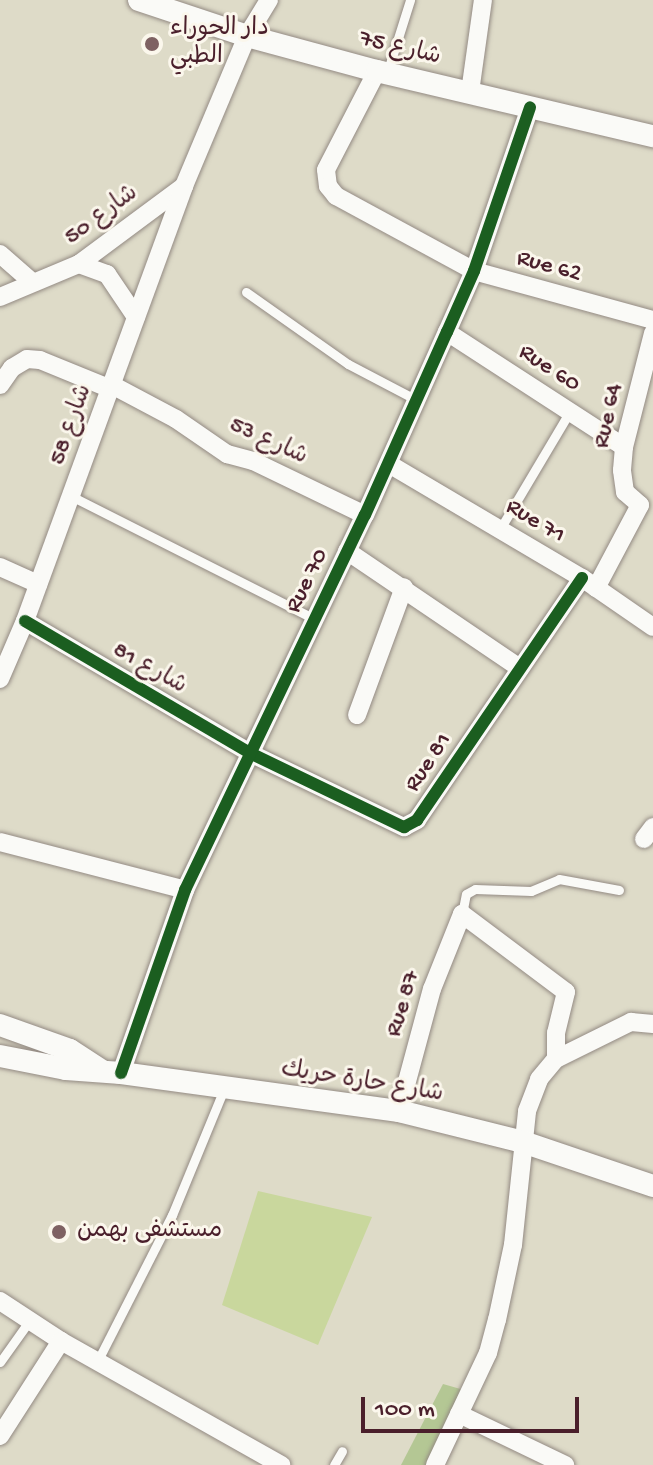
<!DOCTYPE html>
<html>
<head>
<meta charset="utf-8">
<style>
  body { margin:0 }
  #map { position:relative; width:653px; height:1465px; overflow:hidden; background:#dedbc8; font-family:"Gochi Hand","Playpen Sans Arabic",sans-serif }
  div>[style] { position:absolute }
  .green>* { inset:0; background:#c9d79d }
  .forest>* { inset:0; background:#b4c794 }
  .roads { filter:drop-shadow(0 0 2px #938a83) drop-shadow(0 0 2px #938a83) }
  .service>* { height:9px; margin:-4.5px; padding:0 4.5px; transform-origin:4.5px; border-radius:4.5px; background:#fafaf7 }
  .minor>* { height:18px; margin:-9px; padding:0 9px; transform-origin:9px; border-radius:9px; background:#fafaf7 }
  .tertiary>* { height:22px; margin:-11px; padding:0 11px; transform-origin:11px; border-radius:11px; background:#fafaf7 }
  .cycleway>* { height:12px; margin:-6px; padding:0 6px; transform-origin:6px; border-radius:6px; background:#1b5e20 }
  .dots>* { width:22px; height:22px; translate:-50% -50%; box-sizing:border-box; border:4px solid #fbf7ec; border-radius:50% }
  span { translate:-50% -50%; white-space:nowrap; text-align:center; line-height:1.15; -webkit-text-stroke:6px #fbf7ec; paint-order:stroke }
  .poi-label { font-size:24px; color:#4a1f2b }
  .left { translate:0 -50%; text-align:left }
  .street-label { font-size:24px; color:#4a1f2b }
  .scale { position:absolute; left:361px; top:1397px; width:218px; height:36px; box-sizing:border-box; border:4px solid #4a1f2b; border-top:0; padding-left:10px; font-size:24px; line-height:28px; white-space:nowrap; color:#4a1f2b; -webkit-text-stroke:6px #fbf7ec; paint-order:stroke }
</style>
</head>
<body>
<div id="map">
  <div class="green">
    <i style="clip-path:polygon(258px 1191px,372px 1217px,318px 1345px,222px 1305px)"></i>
  </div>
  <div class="forest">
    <i style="clip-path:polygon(443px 1384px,464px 1390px,428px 1465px,401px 1465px)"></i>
  </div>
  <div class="roads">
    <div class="service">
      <i style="left:387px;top:73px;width:77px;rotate:-72.5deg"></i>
      <i style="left:246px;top:292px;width:125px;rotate:35.2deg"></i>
      <i style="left:348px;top:364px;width:78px;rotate:27.6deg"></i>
      <i style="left:71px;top:496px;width:272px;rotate:26.8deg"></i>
      <i style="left:500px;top:529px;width:137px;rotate:-59.3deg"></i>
      <i style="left:462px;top:914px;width:20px;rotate:-79deg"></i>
      <i style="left:466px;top:894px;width:10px;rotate:-29deg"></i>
      <i style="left:475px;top:889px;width:56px;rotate:2deg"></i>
      <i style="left:531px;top:891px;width:30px;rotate:-23deg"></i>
      <i style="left:559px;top:879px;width:61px;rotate:10.4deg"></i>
      <i style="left:0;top:1362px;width:52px;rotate:-54.5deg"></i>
      <i style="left:97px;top:1362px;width:165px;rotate:-63deg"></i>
      <i style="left:172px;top:1215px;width:136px;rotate:-67.6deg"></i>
      <i style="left:334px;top:1465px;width:16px;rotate:-60deg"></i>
    </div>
    <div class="minor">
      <i style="left:377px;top:71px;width:111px;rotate:117.3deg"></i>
      <i style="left:326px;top:170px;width:16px;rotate:83deg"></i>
      <i style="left:328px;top:186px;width:13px;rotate:51deg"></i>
      <i style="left:336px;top:196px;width:157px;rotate:28.5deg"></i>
      <i style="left:474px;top:271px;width:186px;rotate:15.3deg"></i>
      <i style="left:470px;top:92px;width:93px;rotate:-82deg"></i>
      <i style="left:0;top:254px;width:43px;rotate:41.2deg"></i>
      <i style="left:79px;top:264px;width:30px;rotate:20deg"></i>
      <i style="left:107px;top:274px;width:52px;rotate:56deg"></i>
      <i style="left:0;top:297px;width:86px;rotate:-22.7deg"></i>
      <i style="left:79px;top:264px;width:131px;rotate:-36.6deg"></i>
      <i style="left:447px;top:332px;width:211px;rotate:33deg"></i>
      <i style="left:0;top:385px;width:21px;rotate:-55deg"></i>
      <i style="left:12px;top:368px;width:17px;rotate:-31deg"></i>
      <i style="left:27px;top:359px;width:13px;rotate:4deg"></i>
      <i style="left:40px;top:360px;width:77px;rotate:22.2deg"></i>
      <i style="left:112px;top:385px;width:72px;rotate:28deg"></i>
      <i style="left:176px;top:419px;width:62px;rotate:34.5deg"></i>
      <i style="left:227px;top:454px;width:27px;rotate:15deg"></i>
      <i style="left:253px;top:461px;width:124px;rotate:25.7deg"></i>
      <i style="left:389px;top:464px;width:224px;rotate:30.6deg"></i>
      <i style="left:582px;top:578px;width:86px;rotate:34.6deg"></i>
      <i style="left:347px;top:551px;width:209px;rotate:34.1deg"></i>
      <i style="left:0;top:567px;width:42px;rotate:24.1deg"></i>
      <i style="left:596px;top:588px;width:94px;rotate:-62.1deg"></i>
      <i style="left:640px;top:505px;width:20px;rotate:-139deg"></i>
      <i style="left:625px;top:492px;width:22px;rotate:-98deg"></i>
      <i style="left:622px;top:470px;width:23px;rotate:-85deg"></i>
      <i style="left:624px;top:447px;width:118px;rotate:-75.7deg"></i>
      <i style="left:25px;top:621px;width:263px;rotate:30.4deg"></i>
      <i style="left:252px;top:754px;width:169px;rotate:25.7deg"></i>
      <i style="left:404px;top:827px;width:15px;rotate:-28deg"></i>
      <i style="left:417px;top:820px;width:293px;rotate:-55.7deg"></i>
      <i style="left:0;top:679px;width:63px;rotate:-66.7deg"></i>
      <i style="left:25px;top:621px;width:463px;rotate:-69.9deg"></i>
      <i style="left:184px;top:186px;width:163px;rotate:-67.2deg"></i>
      <i style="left:247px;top:36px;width:42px;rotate:-58.6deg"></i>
      <i style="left:357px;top:715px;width:136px;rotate:-69.8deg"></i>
      <i style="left:644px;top:839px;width:15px;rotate:-53deg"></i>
      <i style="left:0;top:842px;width:191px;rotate:14.5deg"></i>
      <i style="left:121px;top:1073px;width:194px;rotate:-70.7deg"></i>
      <i style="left:185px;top:890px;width:416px;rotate:-64.4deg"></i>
      <i style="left:365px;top:515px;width:201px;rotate:-65.9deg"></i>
      <i style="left:447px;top:332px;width:67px;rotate:-66.1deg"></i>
      <i style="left:474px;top:271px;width:173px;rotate:-71.1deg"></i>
      <i style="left:399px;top:1111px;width:126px;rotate:-74.9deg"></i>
      <i style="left:432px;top:989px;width:81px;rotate:-68.2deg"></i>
      <i style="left:462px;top:914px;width:130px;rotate:36.9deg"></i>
      <i style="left:566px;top:992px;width:42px;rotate:103.7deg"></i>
      <i style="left:556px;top:1033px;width:26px;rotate:90deg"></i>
      <i style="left:0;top:1301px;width:73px;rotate:33.3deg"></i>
      <i style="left:61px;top:1341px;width:253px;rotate:29.4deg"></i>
      <i style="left:459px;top:1414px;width:118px;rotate:25.7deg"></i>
      <i style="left:0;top:1436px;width:113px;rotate:-57.3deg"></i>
      <i style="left:435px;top:1465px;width:124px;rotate:-64.7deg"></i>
      <i style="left:488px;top:1353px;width:34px;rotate:-75deg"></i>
      <i style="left:497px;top:1320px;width:77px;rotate:-78deg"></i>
      <i style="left:513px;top:1245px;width:135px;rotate:-84deg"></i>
      <i style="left:527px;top:1111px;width:34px;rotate:-69deg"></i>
      <i style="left:539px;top:1079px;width:26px;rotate:-50deg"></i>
      <i style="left:556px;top:1059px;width:84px;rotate:-26.3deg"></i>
      <i style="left:631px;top:1022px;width:22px;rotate:5deg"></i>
    </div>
    <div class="tertiary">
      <i style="left:139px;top:0;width:114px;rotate:18.4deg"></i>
      <i style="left:247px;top:36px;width:135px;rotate:15.1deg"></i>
      <i style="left:377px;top:71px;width:284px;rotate:13.3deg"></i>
      <i style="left:0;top:1025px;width:74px;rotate:19.7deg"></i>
      <i style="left:70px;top:1050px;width:38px;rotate:33deg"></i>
      <i style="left:0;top:1056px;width:67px;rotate:11.1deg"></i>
      <i style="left:66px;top:1069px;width:55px;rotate:4.2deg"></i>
      <i style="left:121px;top:1073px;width:281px;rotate:7.8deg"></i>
      <i style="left:399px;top:1111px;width:128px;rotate:14deg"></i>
      <i style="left:523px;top:1142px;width:137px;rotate:18.7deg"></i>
    </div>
  </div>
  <div class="cycleway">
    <i style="left:25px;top:621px;width:263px;rotate:30.4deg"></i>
    <i style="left:252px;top:754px;width:169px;rotate:25.7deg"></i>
    <i style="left:404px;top:827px;width:15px;rotate:-28deg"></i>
    <i style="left:417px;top:820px;width:293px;rotate:-55.7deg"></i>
    <i style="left:121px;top:1073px;width:194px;rotate:-70.7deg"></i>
    <i style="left:185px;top:890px;width:416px;rotate:-64.4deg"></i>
    <i style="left:365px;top:515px;width:201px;rotate:-65.9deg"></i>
    <i style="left:447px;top:332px;width:67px;rotate:-66.1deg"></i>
    <i style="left:474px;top:271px;width:173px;rotate:-71.1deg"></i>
  </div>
  <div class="dots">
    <i style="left:152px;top:44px;background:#7e6162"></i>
    <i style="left:59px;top:1232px;background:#7e6162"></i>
  </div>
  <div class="poi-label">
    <span class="left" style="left:170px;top:44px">دار الحوراء<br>الطبي</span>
    <span class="left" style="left:77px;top:1232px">مستشفى بهمن</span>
  </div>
  <div class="street-label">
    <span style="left:400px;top:49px;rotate:14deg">شارع 75</span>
    <span style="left:102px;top:216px;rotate:-36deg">شارع 50</span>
    <span style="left:549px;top:267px;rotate:15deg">Rue 62</span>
    <span style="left:549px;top:369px;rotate:33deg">Rue 60</span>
    <span style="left:609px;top:416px;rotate:-78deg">Rue 64</span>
    <span style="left:72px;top:425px;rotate:-70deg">شارع 58</span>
    <span style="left:268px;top:442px;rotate:25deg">شارع 53</span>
    <span style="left:535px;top:522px;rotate:31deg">Rue 71</span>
    <span style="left:308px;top:581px;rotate:-64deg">Rue 70</span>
    <span style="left:149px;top:669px;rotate:30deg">شارع 81</span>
    <span style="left:429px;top:763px;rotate:-56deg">Rue 81</span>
    <span style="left:404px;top:1004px;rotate:-73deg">Rue 87</span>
    <span style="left:362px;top:1083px;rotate:9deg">شارع حارة حريك</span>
  </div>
  <div class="scale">100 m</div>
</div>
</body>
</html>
